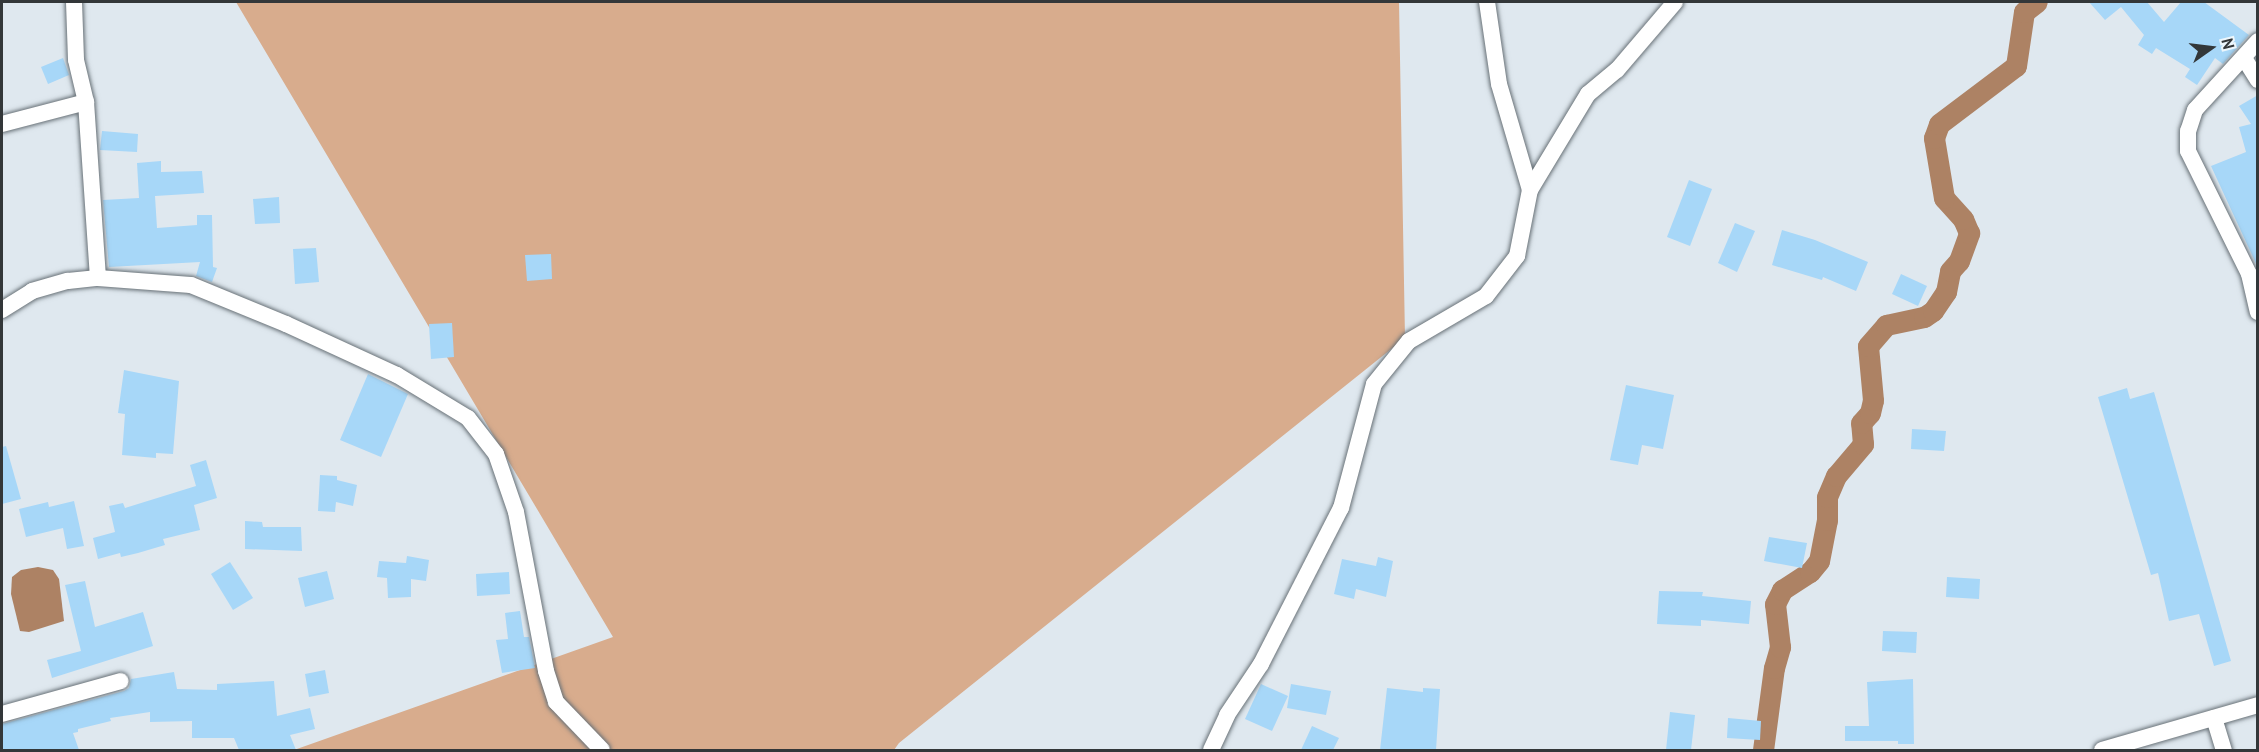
<!DOCTYPE html>
<html>
<head>
<meta charset="utf-8">
<style>
  body { margin:0 }
  #map { position:relative; width:2259px; height:752px; overflow:hidden; background:#dfe8ef; font-family:"PT Sans",sans-serif }
  div>[style] { position:absolute }
  .green>* { inset:0; background:#d8ac8d }
  .water>* { inset:0; background:#ad8264 }
  .canal>* { height:21px; margin:-10.5px; padding:0 10.5px; transform-origin:10.5px; border-radius:10.5px; background:#ad8264 }
  .building>* { inset:0; background:#a7d7f8 }
  .roads { filter:drop-shadow(0 0 2px #687177) drop-shadow(0 0 2px #687177) }
  .minor>* { height:16px; margin:-8px; padding:0 8px; transform-origin:8px; border-radius:8px; background:#fff }
  span { translate:-50% -50%; white-space:nowrap; text-align:center; line-height:1.15; -webkit-text-stroke:6px #ecf6fc; paint-order:stroke }
  .frame { position:absolute; inset:0; border:3px solid #333739; pointer-events:none }
  .north { position:absolute; left:2181px; top:18px; width:60px; height:60px; -webkit-text-stroke:4px #ecf6fc; paint-order:stroke; rotate:76deg; font-size:16px; font-weight:700; line-height:24px; text-align:center; color:#333739 }
  .north::after { content:''; display:block; margin:auto; width:21px; height:27px; background:#333739; clip-path:polygon(50% 0,100% 100%,50% 72%,0 100%) }
</style>
</head>
<body>
<div id="map">
  <div class="green">
    <i style="clip-path:polygon(236px 2px,1399px 2px,1405px 338px,899px 743px,894px 750px,294px 750px,613px 637px)"></i>
  </div>
  <div class="water">
    <i style="clip-path:polygon(38px 567px,53px 570px,59px 579px,64px 621px,29px 632px,20px 631px,11px 594px,12px 577px,21px 570px)"></i>
  </div>
  <div class="canal">
    <i style="left:1763px;top:750px;width:83px;rotate:-82.4deg"></i>
    <i style="left:1774px;top:668px;width:22px;rotate:-74deg"></i>
    <i style="left:1780px;top:647px;width:43px;rotate:-96.6deg"></i>
    <i style="left:1775px;top:604px;width:16px;rotate:-63deg"></i>
    <i style="left:1782px;top:590px;width:33px;rotate:-33deg"></i>
    <i style="left:1810px;top:572px;width:14px;rotate:-51deg"></i>
    <i style="left:1819px;top:561px;width:42px;rotate:-79deg"></i>
    <i style="left:1827px;top:520px;width:23px;rotate:-90deg"></i>
    <i style="left:1827px;top:497px;width:23px;rotate:-67deg"></i>
    <i style="left:1836px;top:476px;width:42px;rotate:-49.8deg"></i>
    <i style="left:1863px;top:444px;width:21px;rotate:-95deg"></i>
    <i style="left:1861px;top:423px;width:13px;rotate:-48deg"></i>
    <i style="left:1870px;top:413px;width:13px;rotate:-77deg"></i>
    <i style="left:1873px;top:400px;width:54px;rotate:-95.3deg"></i>
    <i style="left:1868px;top:346px;width:28px;rotate:-49deg"></i>
    <i style="left:1886px;top:325px;width:39px;rotate:-12deg"></i>
    <i style="left:1924px;top:317px;width:11px;rotate:-34deg"></i>
    <i style="left:1933px;top:311px;width:23px;rotate:-56deg"></i>
    <i style="left:1946px;top:292px;width:21px;rotate:-79deg"></i>
    <i style="left:1950px;top:271px;width:13px;rotate:-48deg"></i>
    <i style="left:1959px;top:261px;width:30px;rotate:-70deg"></i>
    <i style="left:1969px;top:233px;width:15px;rotate:-113deg"></i>
    <i style="left:1963px;top:219px;width:28px;rotate:-132deg"></i>
    <i style="left:1944px;top:198px;width:61px;rotate:-99.5deg"></i>
    <i style="left:1934px;top:138px;width:15px;rotate:-70deg"></i>
    <i style="left:1939px;top:124px;width:96px;rotate:-37deg"></i>
    <i style="left:2016px;top:66px;width:55px;rotate:-81.6deg"></i>
    <i style="left:2024px;top:12px;width:16px;rotate:-38deg"></i>
  </div>
  <div class="building">
    <i style="clip-path:polygon(2089px 2px,2147px 2px,2164px 22px,2181px 2px,2204px 2px,2249px 35px,2223px 64px,2215px 58px,2197px 85px,2185px 77px,2190px 69px,2156px 48px,2152px 54px,2138px 45px,2144px 35px,2121px 7px,2105px 20px)"></i>
    <i style="clip-path:polygon(63px 58px,69px 75px,48px 84px,41px 67px)"></i>
    <i style="clip-path:polygon(2258px 95px,2258px 268px,2211px 166px,2246px 152px,2239px 127px,2251px 124px,2239px 106px)"></i>
    <i style="clip-path:polygon(102px 131px,138px 134px,137px 152px,100px 150px)"></i>
    <i style="clip-path:polygon(161px 161px,161px 172px,202px 171px,204px 193px,155px 196px,157px 228px,197px 225px,197px 215px,212px 215px,213px 267px,217px 268px,212px 282px,196px 276px,200px 262px,109px 267px,103px 200px,139px 198px,137px 163px)"></i>
    <i style="clip-path:polygon(1689px 180px,1712px 189px,1690px 246px,1667px 237px)"></i>
    <i style="clip-path:polygon(279px 197px,280px 223px,255px 224px,253px 199px)"></i>
    <i style="clip-path:polygon(1735px 223px,1755px 231px,1737px 272px,1718px 263px)"></i>
    <i style="clip-path:polygon(1782px 230px,1815px 240px,1868px 262px,1856px 291px,1823px 277px,1822px 280px,1772px 265px)"></i>
    <i style="clip-path:polygon(316px 248px,319px 282px,295px 284px,293px 249px)"></i>
    <i style="clip-path:polygon(551px 254px,552px 279px,527px 281px,525px 255px)"></i>
    <i style="clip-path:polygon(1901px 274px,1927px 286px,1918px 306px,1892px 294px)"></i>
    <i style="clip-path:polygon(452px 323px,454px 357px,431px 359px,429px 324px)"></i>
    <i style="clip-path:polygon(124px 370px,179px 381px,173px 454px,156px 453px,156px 458px,122px 455px,125px 414px,118px 413px)"></i>
    <i style="clip-path:polygon(368px 374px,408px 394px,381px 457px,340px 440px)"></i>
    <i style="clip-path:polygon(1626px 385px,1674px 395px,1663px 449px,1642px 445px,1638px 465px,1610px 460px)"></i>
    <i style="clip-path:polygon(2127px 388px,2130px 399px,2154px 392px,2231px 661px,2214px 666px,2199px 614px,2169px 621px,2158px 573px,2151px 575px,2098px 397px)"></i>
    <i style="clip-path:polygon(1912px 429px,1946px 431px,1944px 451px,1911px 449px)"></i>
    <i style="clip-path:polygon(6px 446px,21px 499px,2px 504px,2px 447px)"></i>
    <i style="clip-path:polygon(206px 460px,217px 498px,194px 505px,200px 530px,163px 539px,165px 545px,138px 553px,121px 557px,120px 553px,98px 559px,93px 538px,115px 532px,109px 506px,123px 503px,125px 508px,196px 486px,190px 465px)"></i>
    <i style="clip-path:polygon(320px 475px,337px 476px,337px 480px,357px 485px,353px 506px,336px 502px,335px 512px,318px 511px)"></i>
    <i style="clip-path:polygon(74px 501px,84px 546px,67px 549px,63px 528px,26px 537px,19px 509px,48px 502px,49px 507px)"></i>
    <i style="clip-path:polygon(245px 521px,262px 522px,263px 527px,301px 527px,302px 551px,245px 549px)"></i>
    <i style="clip-path:polygon(1769px 537px,1807px 543px,1802px 568px,1764px 561px)"></i>
    <i style="clip-path:polygon(407px 556px,429px 560px,426px 581px,411px 579px,411px 597px,388px 598px,387px 578px,377px 577px,379px 561px,406px 563px)"></i>
    <i style="clip-path:polygon(1378px 557px,1393px 561px,1386px 597px,1356px 589px,1354px 599px,1334px 594px,1342px 559px,1376px 566px)"></i>
    <i style="clip-path:polygon(230px 562px,253px 598px,233px 610px,211px 574px)"></i>
    <i style="clip-path:polygon(327px 571px,334px 599px,305px 607px,298px 578px)"></i>
    <i style="clip-path:polygon(509px 572px,510px 594px,477px 596px,476px 574px)"></i>
    <i style="clip-path:polygon(1947px 577px,1980px 579px,1979px 599px,1946px 597px)"></i>
    <i style="clip-path:polygon(85px 581px,95px 627px,143px 612px,153px 646px,52px 678px,47px 660px,81px 651px,65px 585px)"></i>
    <i style="clip-path:polygon(1659px 591px,1703px 592px,1702px 596px,1751px 601px,1749px 624px,1701px 620px,1701px 626px,1657px 624px)"></i>
    <i style="clip-path:polygon(520px 611px,524px 637px,529px 637px,535px 668px,502px 673px,496px 640px,508px 639px,505px 613px)"></i>
    <i style="clip-path:polygon(1883px 631px,1917px 632px,1916px 653px,1882px 651px)"></i>
    <i style="clip-path:polygon(325px 670px,329px 693px,309px 697px,305px 674px)"></i>
    <i style="clip-path:polygon(174px 672px,177px 689px,217px 690px,217px 684px,274px 681px,277px 716px,310px 708px,315px 729px,290px 735px,296px 750px,239px 750px,234px 738px,192px 738px,192px 721px,150px 722px,150px 712px,110px 718px,111px 721px,78px 729px,78px 732px,73px 733px,79px 750px,2px 750px,2px 724px,124px 691px,129px 688px,131px 679px)"></i>
    <i style="clip-path:polygon(1913px 679px,1914px 744px,1898px 744px,1898px 741px,1845px 741px,1845px 726px,1869px 726px,1867px 682px)"></i>
    <i style="clip-path:polygon(1261px 684px,1288px 696px,1272px 731px,1245px 719px)"></i>
    <i style="clip-path:polygon(1291px 684px,1331px 691px,1326px 715px,1287px 708px)"></i>
    <i style="clip-path:polygon(1387px 688px,1423px 692px,1423px 688px,1440px 689px,1436px 750px,1380px 750px)"></i>
    <i style="clip-path:polygon(1670px 712px,1695px 715px,1691px 750px,1666px 750px)"></i>
    <i style="clip-path:polygon(1728px 718px,1761px 721px,1760px 740px,1727px 738px)"></i>
    <i style="clip-path:polygon(1312px 726px,1339px 738px,1333px 750px,1301px 750px)"></i>
  </div>
  <div class="roads">
    <div class="minor">
      <i style="left:74px;top:2px;width:58px;rotate:88deg"></i>
      <i style="left:76px;top:60px;width:43px;rotate:76.6deg"></i>
      <i style="left:86px;top:102px;width:176px;rotate:86.1deg"></i>
      <i style="left:2258px;top:41px;width:93px;rotate:132.4deg"></i>
      <i style="left:2195px;top:110px;width:22px;rotate:108deg"></i>
      <i style="left:2188px;top:131px;width:20px;rotate:90deg"></i>
      <i style="left:2188px;top:151px;width:137px;rotate:63.6deg"></i>
      <i style="left:2249px;top:274px;width:39px;rotate:77deg"></i>
      <i style="left:2244px;top:58px;width:26px;rotate:58deg"></i>
      <i style="left:2px;top:124px;width:87px;rotate:-14.7deg"></i>
      <i style="left:1530px;top:190px;width:112px;rotate:-58.9deg"></i>
      <i style="left:1588px;top:94px;width:38px;rotate:-40deg"></i>
      <i style="left:1617px;top:70px;width:89px;rotate:-49.5deg"></i>
      <i style="left:2px;top:310px;width:36px;rotate:-32deg"></i>
      <i style="left:32px;top:291px;width:37px;rotate:-16deg"></i>
      <i style="left:68px;top:281px;width:30px;rotate:-6deg"></i>
      <i style="left:98px;top:278px;width:93px;rotate:4.3deg"></i>
      <i style="left:191px;top:285px;width:103px;rotate:22.3deg"></i>
      <i style="left:286px;top:324px;width:122px;rotate:24.7deg"></i>
      <i style="left:397px;top:375px;width:83px;rotate:31.2deg"></i>
      <i style="left:468px;top:418px;width:46px;rotate:52.1deg"></i>
      <i style="left:496px;top:454px;width:61px;rotate:71deg"></i>
      <i style="left:516px;top:512px;width:162px;rotate:79.3deg"></i>
      <i style="left:546px;top:671px;width:33px;rotate:72deg"></i>
      <i style="left:556px;top:702px;width:66px;rotate:46.2deg"></i>
      <i style="left:2px;top:714px;width:123px;rotate:-15.5deg"></i>
      <i style="left:2214px;top:718px;width:34px;rotate:73deg"></i>
      <i style="left:1211px;top:750px;width:38px;rotate:-65deg"></i>
      <i style="left:1227px;top:715px;width:61px;rotate:-56.3deg"></i>
      <i style="left:1261px;top:664px;width:175px;rotate:-62.9deg"></i>
      <i style="left:1341px;top:508px;width:128px;rotate:-75.1deg"></i>
      <i style="left:1374px;top:384px;width:55px;rotate:-50.9deg"></i>
      <i style="left:1409px;top:341px;width:89px;rotate:-30.3deg"></i>
      <i style="left:1486px;top:296px;width:51px;rotate:-52.2deg"></i>
      <i style="left:1517px;top:256px;width:67px;rotate:-78.9deg"></i>
      <i style="left:1530px;top:190px;width:110px;rotate:-106.3deg"></i>
      <i style="left:1499px;top:84px;width:83px;rotate:-98.3deg"></i>
      <i style="left:2102px;top:750px;width:162px;rotate:-16.1deg"></i>
    </div>
  </div>
  <div class="frame"></div>
  <div class="north">N</div>
</div>
</body>
</html>
